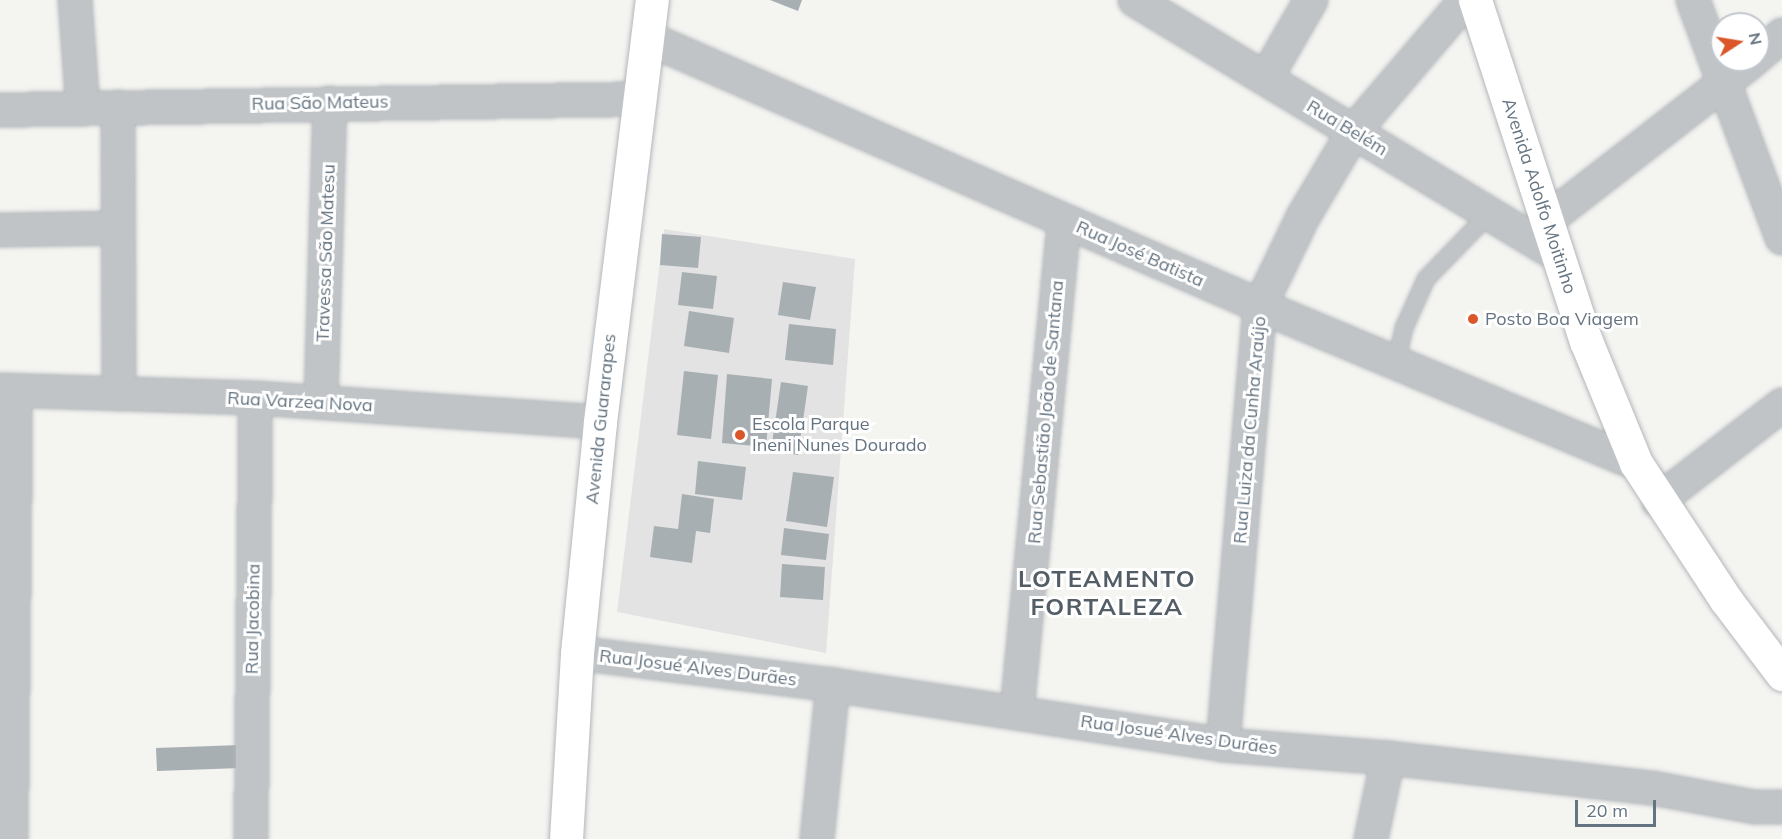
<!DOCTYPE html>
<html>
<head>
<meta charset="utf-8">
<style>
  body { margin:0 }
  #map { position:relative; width:1782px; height:839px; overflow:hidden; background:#f4f4f1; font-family:Mulish,sans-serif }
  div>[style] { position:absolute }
  .built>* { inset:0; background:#e2e3e2 }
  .building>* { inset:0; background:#a7afb3 }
  .roads { filter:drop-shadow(0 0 2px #b3b7bb) drop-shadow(0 0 2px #b3b7bb) }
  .lane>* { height:16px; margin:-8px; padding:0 8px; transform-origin:8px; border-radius:8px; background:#c0c4c7 }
  .street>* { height:32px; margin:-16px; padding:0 16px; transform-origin:16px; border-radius:16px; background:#c0c4c7 }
  .secondary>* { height:33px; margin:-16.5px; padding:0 16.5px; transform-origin:16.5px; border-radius:16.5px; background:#fff }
  .dots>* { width:16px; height:16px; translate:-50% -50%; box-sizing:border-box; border:3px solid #fff; border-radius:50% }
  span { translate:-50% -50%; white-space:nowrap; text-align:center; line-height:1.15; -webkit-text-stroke:6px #fff; paint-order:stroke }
  .street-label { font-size:18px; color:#657481 }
  .poi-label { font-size:18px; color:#657481 }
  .left { translate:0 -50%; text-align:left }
  .district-label { font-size:24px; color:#525d66; font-weight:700; letter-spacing:1.5px }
  .north { position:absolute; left:1710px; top:12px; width:60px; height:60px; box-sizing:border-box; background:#fff; border:2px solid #c1c7cd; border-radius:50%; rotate:78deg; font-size:16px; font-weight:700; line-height:24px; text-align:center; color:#657481 }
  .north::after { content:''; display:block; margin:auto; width:21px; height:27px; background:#db572a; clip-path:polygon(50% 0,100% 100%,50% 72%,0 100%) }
  .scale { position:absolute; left:1575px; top:800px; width:81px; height:27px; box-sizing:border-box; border:3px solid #657481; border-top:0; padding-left:8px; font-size:18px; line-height:21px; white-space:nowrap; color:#657481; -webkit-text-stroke:4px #fff; paint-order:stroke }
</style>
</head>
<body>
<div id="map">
  <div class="built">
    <i style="clip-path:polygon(664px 229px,855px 259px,826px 653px,617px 612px)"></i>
  </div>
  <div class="building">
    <i style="clip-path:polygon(770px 0,802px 0,798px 11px)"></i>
    <i style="clip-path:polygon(662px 234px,701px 237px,698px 268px,660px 265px)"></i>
    <i style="clip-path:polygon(682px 272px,717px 276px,713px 309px,678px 305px)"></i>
    <i style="clip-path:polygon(783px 282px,816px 287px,810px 320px,778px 315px)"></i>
    <i style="clip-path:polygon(689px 311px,734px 318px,729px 353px,684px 346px)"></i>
    <i style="clip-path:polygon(789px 324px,836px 329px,833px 365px,785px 360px)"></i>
    <i style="clip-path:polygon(684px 371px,718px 375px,711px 439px,677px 435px)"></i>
    <i style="clip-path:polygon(727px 374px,772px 379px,766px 447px,722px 443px)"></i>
    <i style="clip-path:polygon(781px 382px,808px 386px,798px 455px,771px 450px)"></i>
    <i style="clip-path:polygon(698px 461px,746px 467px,742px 500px,695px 494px)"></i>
    <i style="clip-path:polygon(793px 472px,834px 477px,827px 527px,786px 521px)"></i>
    <i style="clip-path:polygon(682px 494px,714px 499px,710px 533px,696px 531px,692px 563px,650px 557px,654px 526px,678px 529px)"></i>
    <i style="clip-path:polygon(784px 528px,829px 534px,826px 560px,781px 555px)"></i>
    <i style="clip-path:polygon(782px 564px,825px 567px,823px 600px,780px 597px)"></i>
    <i style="clip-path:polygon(240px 745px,241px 768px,157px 771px,156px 748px)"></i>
  </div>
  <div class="roads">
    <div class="lane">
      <i style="left:1396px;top:363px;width:36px;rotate:-77deg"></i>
      <i style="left:1404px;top:328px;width:54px;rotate:-65.8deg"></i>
      <i style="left:1426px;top:279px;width:91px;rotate:-45.9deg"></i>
    </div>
    <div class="street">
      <i style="left:75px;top:0;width:109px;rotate:85.8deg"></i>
      <i style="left:1135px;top:0;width:495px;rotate:31.1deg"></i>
      <i style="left:1693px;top:0;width:254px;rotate:69.5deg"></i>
      <i style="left:647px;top:38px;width:669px;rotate:23.61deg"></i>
      <i style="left:1260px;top:306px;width:407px;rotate:22.7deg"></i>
      <i style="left:1758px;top:56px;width:32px;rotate:-41deg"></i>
      <i style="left:1266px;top:78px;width:90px;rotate:-60deg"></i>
      <i style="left:118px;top:107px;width:287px;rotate:89.8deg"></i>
      <i style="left:0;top:110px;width:640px;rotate:-0.98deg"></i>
      <i style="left:1547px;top:220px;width:261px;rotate:-37.8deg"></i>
      <i style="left:0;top:230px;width:118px;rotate:-1deg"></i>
      <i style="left:0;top:390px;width:256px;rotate:1.8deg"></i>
      <i style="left:256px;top:398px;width:345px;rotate:4deg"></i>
      <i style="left:321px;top:402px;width:299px;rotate:-88.3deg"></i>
      <i style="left:1658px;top:501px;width:157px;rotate:-37.7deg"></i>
      <i style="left:577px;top:653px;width:258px;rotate:7.1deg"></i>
      <i style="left:833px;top:685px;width:395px;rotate:8.7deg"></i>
      <i style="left:1223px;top:745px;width:166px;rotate:4.5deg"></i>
      <i style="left:1388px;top:758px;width:266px;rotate:6.5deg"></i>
      <i style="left:1652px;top:788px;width:105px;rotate:10.5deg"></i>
      <i style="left:1755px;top:807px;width:27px"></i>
      <i style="left:1017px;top:711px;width:492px;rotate:-84.5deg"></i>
      <i style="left:1223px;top:745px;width:441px;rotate:-85.2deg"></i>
      <i style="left:1260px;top:306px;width:99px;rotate:-64.2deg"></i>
      <i style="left:1303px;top:217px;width:100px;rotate:-59.3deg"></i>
      <i style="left:1354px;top:131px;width:172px;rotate:-49.5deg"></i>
      <i style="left:11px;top:839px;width:448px;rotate:-89.4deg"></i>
      <i style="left:251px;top:839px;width:441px;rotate:-89.4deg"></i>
      <i style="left:817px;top:839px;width:155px;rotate:-84.1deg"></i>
      <i style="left:1371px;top:839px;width:83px;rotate:-78.1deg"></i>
    </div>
    <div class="secondary">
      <i style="left:1475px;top:0;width:359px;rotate:72deg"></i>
      <i style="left:1586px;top:341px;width:132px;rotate:67.7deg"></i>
      <i style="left:1636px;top:463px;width:164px;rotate:56.7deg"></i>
      <i style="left:1726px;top:600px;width:93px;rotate:52.9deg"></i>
      <i style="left:566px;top:839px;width:186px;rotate:-86.6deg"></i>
      <i style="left:577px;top:653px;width:232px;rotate:-84.3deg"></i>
      <i style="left:600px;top:422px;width:425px;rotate:-83deg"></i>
    </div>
  </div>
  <div class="dots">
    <i style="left:1473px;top:319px;background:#db572a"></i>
    <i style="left:740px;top:435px;background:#db572a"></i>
  </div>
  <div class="street-label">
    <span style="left:320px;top:103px;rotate:-1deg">Rua São Mateus</span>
    <span style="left:1347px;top:128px;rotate:31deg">Rua Belém</span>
    <span style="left:1539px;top:196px;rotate:72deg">Avenida Adolfo Moitinho</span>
    <span style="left:326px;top:253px;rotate:-88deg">Travessa São Matesu</span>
    <span style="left:1140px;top:254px;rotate:24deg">Rua José Batista</span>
    <span style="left:300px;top:402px;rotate:3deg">Rua Varzea Nova</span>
    <span style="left:1046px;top:412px;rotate:-85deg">Rua Sebastião João de Santana</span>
    <span style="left:601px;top:419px;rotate:-84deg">Avenida Guararapes</span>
    <span style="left:1250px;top:430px;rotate:-85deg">Rua Luiza da Cunha Araújo</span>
    <span style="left:253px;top:619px;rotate:-89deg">Rua Jacobina</span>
    <span style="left:698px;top:668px;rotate:7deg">Rua Josué Alves Durães</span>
    <span style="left:1179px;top:735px;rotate:8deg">Rua Josué Alves Durães</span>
  </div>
  <div class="poi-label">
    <span class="left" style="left:1485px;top:319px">Posto Boa Viagem</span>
    <span class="left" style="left:752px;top:435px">Escola Parque<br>Ineni Nunes Dourado</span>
  </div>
  <div class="district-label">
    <span style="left:1107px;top:593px">LOTEAMENTO<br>FORTALEZA</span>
  </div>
  <div class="north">N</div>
  <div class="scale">20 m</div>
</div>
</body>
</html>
